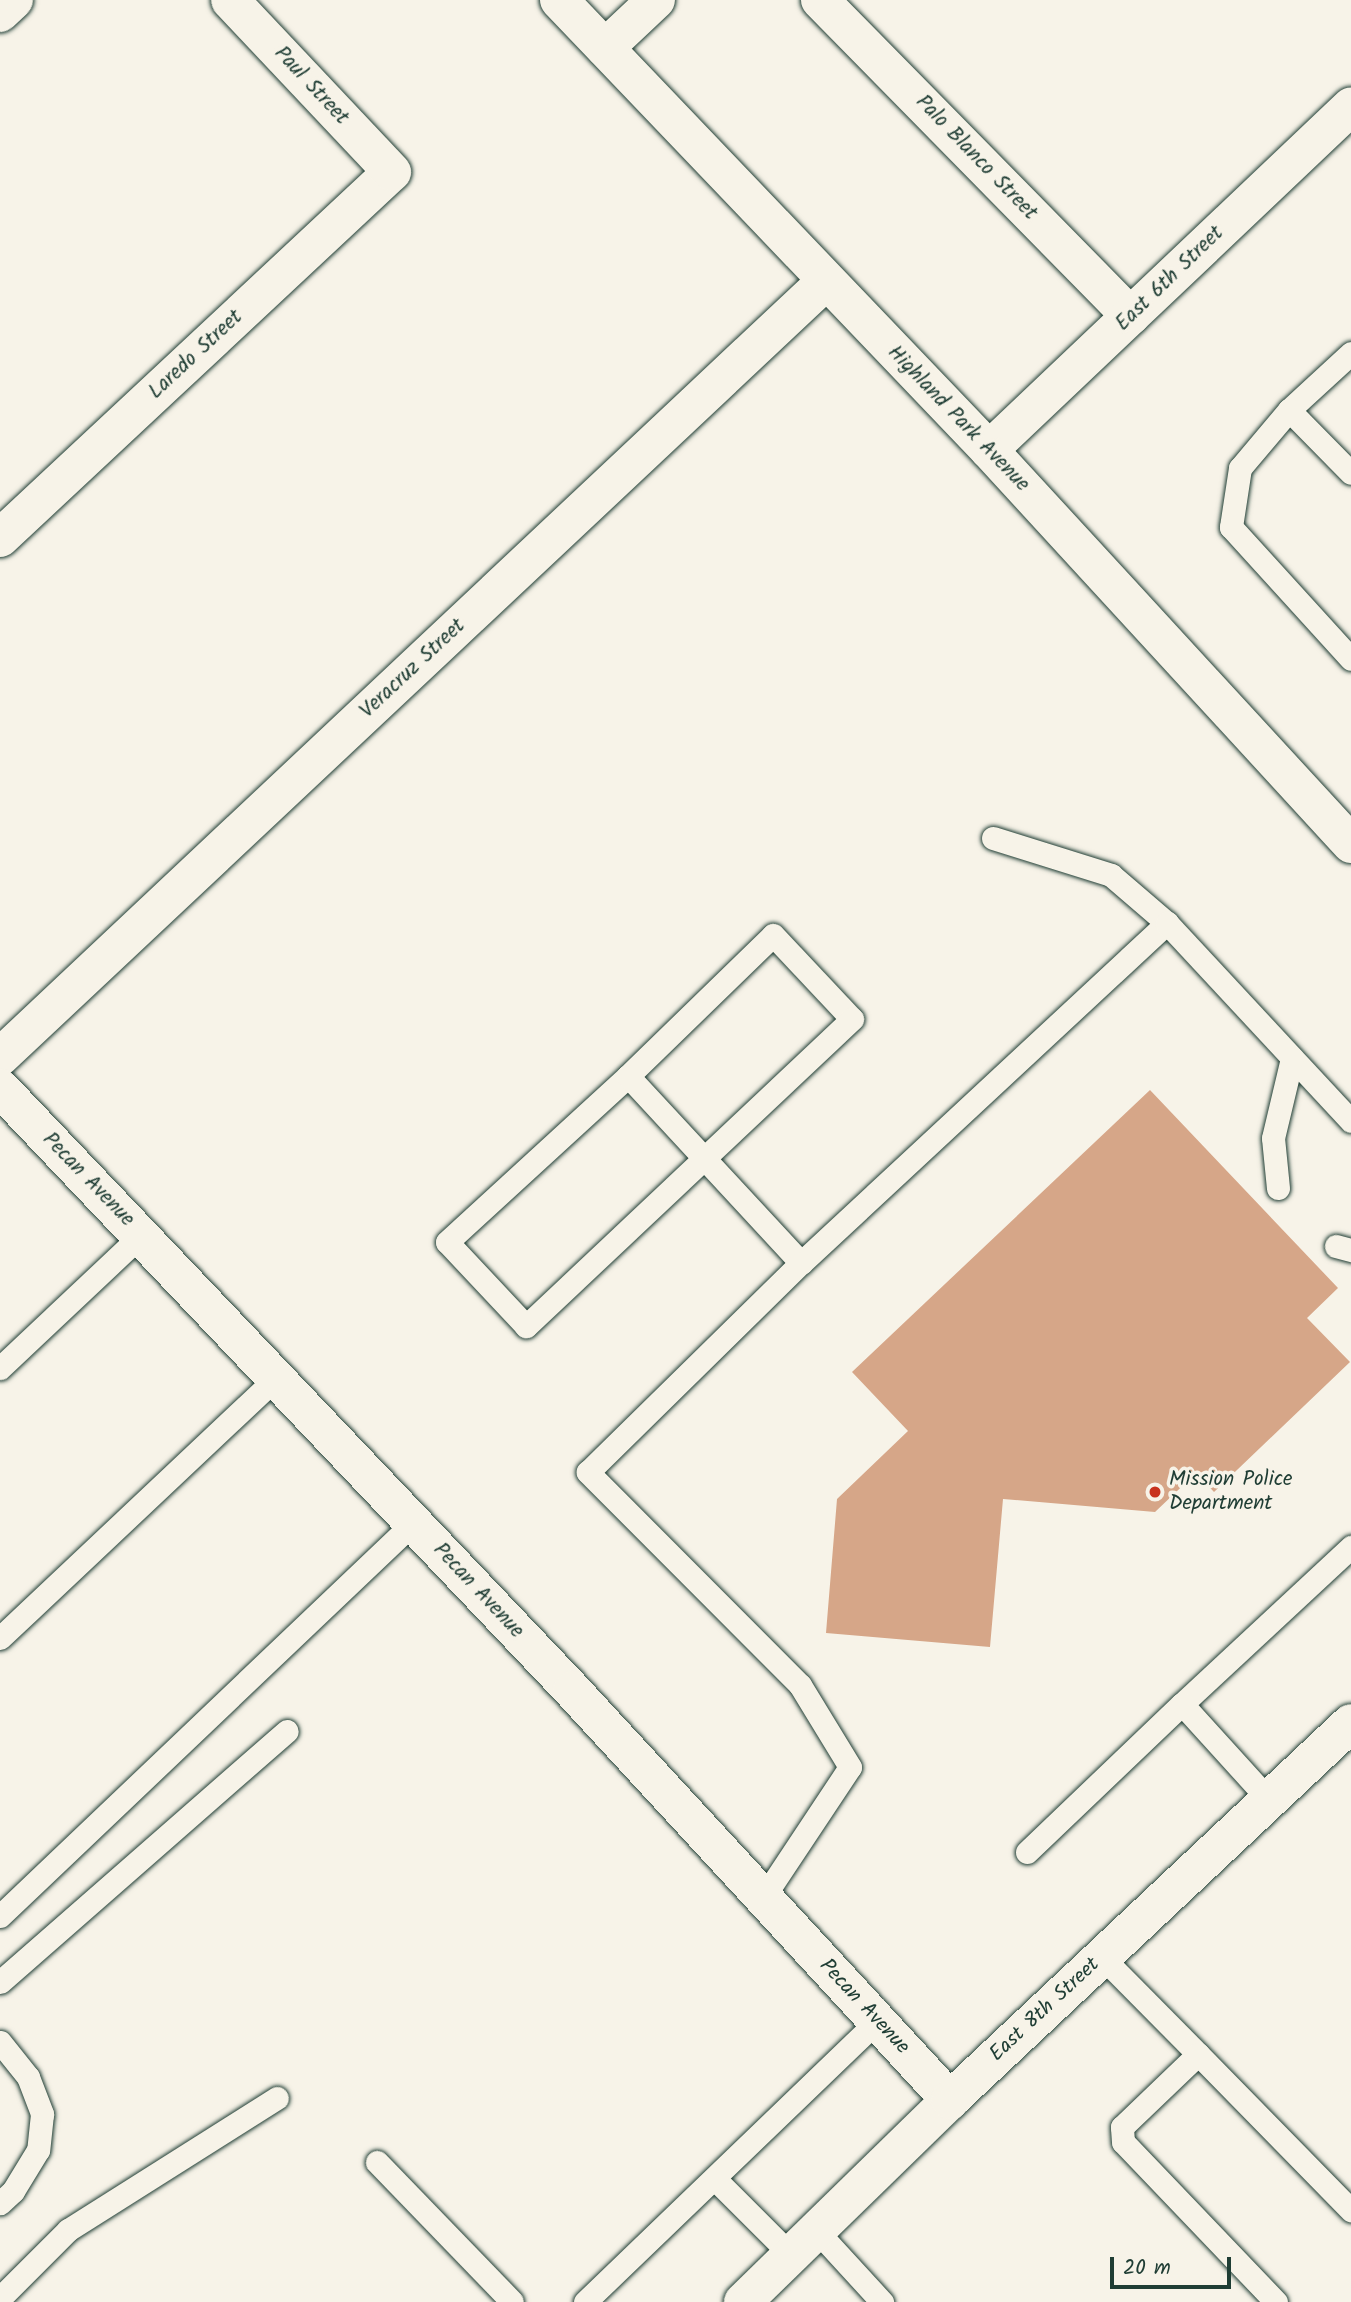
<!DOCTYPE html>
<html>
<head>
<meta charset="utf-8">
<style>
  body { margin:0 }
  #map { position:relative; width:1351px; height:2302px; overflow:hidden; background:#f7f3e8; font-family:Kalam,sans-serif }
  div>[style] { position:absolute }
  .building>* { inset:0; background:#d6a688 }
  .roads { filter:drop-shadow(0 0 2px #1f3d34) drop-shadow(0 0 2px #1f3d34) }
  .service>* { height:23px; margin:-11.5px; padding:0 11.5px; transform-origin:11.5px; border-radius:11.5px; background:#f7f3e8 }
  .minor>* { height:38px; margin:-19px; padding:0 19px; transform-origin:19px; border-radius:19px; background:#f7f3e8 }
  .dots>* { width:19px; height:19px; translate:-50% -50%; box-sizing:border-box; border:4px solid #f7f3e8; border-radius:50% }
  span { translate:-50% -50%; white-space:nowrap; text-align:center; line-height:1.15; -webkit-text-stroke:7px #f7f3e8; paint-order:stroke }
  .street-label { font-size:21px; color:#1f3d34 }
  .poi-label { font-size:21px; color:#1f3d34 }
  .left { translate:0 -50%; text-align:left }
  .scale { position:absolute; left:1110px; top:2257px; width:121px; height:32px; box-sizing:border-box; border:4px solid #1f3d34; border-top:0; padding-left:9px; font-size:21px; line-height:24px; white-space:nowrap; color:#1f3d34; -webkit-text-stroke:5px #f7f3e8; paint-order:stroke }
</style>
</head>
<body>
<div id="map">
  <div class="building">
    <i style="clip-path:polygon(1150px 1090px,1338px 1288px,1307px 1318px,1350px 1362px,1214px 1492px,1196px 1473px,1155px 1512px,1003px 1499px,990px 1647px,826px 1633px,837px 1499px,908px 1431px,852px 1372px)"></i>
  </div>
  <div class="roads">
    <div class="service">
      <i style="left:1351px;top:353px;width:84px;rotate:137.4deg"></i>
      <i style="left:1289px;top:410px;width:76px;rotate:130.2deg"></i>
      <i style="left:1240px;top:468px;width:60px;rotate:98.7deg"></i>
      <i style="left:1231px;top:527px;width:178px;rotate:47.7deg"></i>
      <i style="left:1289px;top:410px;width:88px;rotate:45.5deg"></i>
      <i style="left:993px;top:838px;width:124px;rotate:17.4deg"></i>
      <i style="left:1111px;top:875px;width:74px;rotate:40.6deg"></i>
      <i style="left:773px;top:935px;width:115px;rotate:46.8deg"></i>
      <i style="left:852px;top:1019px;width:448px;rotate:136.7deg"></i>
      <i style="left:526px;top:1326px;width:115px;rotate:-133.2deg"></i>
      <i style="left:447px;top:1242px;width:246px;rotate:-42.5deg"></i>
      <i style="left:628px;top:1076px;width:202px;rotate:-44.2deg"></i>
      <i style="left:628px;top:1076px;width:255px;rotate:47.2deg"></i>
      <i style="left:801px;top:1263px;width:500px;rotate:-42.9deg"></i>
      <i style="left:1167px;top:923px;width:270px;rotate:47.1deg"></i>
      <i style="left:1278px;top:1188px;width:50px;rotate:-95.7deg"></i>
      <i style="left:1273px;top:1138px;width:82px;rotate:-76.6deg"></i>
      <i style="left:1336px;top:1246px;width:16px;rotate:15deg"></i>
      <i style="left:0;top:1368px;width:194px;rotate:-43.3deg"></i>
      <i style="left:0;top:1638px;width:379px;rotate:-43.3deg"></i>
      <i style="left:1182px;top:1704px;width:231px;rotate:-42.9deg"></i>
      <i style="left:1027px;top:1852px;width:214px;rotate:-43.7deg"></i>
      <i style="left:1182px;top:1704px;width:130px;rotate:47.8deg"></i>
      <i style="left:763px;top:1898px;width:157px;rotate:-56.4deg"></i>
      <i style="left:850px;top:1767px;width:96px;rotate:-121.4deg"></i>
      <i style="left:800px;top:1685px;width:301px;rotate:-134.9deg"></i>
      <i style="left:588px;top:1472px;width:298px;rotate:-44.5deg"></i>
      <i style="left:0;top:1916px;width:570px;rotate:-43.58deg"></i>
      <i style="left:1102px;top:1957px;width:136px;rotate:45.3deg"></i>
      <i style="left:0;top:1982px;width:381px;rotate:-41.2deg"></i>
      <i style="left:0;top:2042px;width:45px;rotate:51.3deg"></i>
      <i style="left:28px;top:2077px;width:40px;rotate:69deg"></i>
      <i style="left:42px;top:2114px;width:36px;rotate:96deg"></i>
      <i style="left:38px;top:2150px;width:48px;rotate:121.4deg"></i>
      <i style="left:13px;top:2191px;width:18px;rotate:137deg"></i>
      <i style="left:377px;top:2162px;width:194px;rotate:46deg"></i>
      <i style="left:715px;top:2179px;width:107px;rotate:45deg"></i>
      <i style="left:816px;top:2230px;width:98px;rotate:47.5deg"></i>
      <i style="left:0;top:2298px;width:96px;rotate:-45deg"></i>
      <i style="left:68px;top:2230px;width:247px;rotate:-32.3deg"></i>
      <i style="left:585px;top:2302px;width:405px;rotate:-43.9deg"></i>
      <i style="left:1276px;top:2302px;width:221px;rotate:-133.7deg"></i>
      <i style="left:1123px;top:2142px;width:15px;rotate:-94deg"></i>
      <i style="left:1122px;top:2127px;width:105px;rotate:-43.8deg"></i>
      <i style="left:1198px;top:2054px;width:219px;rotate:45.6deg"></i>
    </div>
    <div class="minor">
      <i style="left:559px;top:0;width:622px;rotate:46.3deg"></i>
      <i style="left:989px;top:450px;width:535px;rotate:47.42deg"></i>
      <i style="left:820px;top:0;width:443px;rotate:45.5deg"></i>
      <i style="left:0;top:13px;width:19px;rotate:-43deg"></i>
      <i style="left:605px;top:48px;width:70px;rotate:-43.3deg"></i>
      <i style="left:989px;top:450px;width:499px;rotate:-43.5deg"></i>
      <i style="left:0;top:538px;width:536px;rotate:-43.04deg"></i>
      <i style="left:392px;top:172px;width:236px;rotate:-133.3deg"></i>
      <i style="left:0;top:1057px;width:1133px;rotate:-43.21deg"></i>
      <i style="left:0;top:1088px;width:830px;rotate:46.46deg"></i>
      <i style="left:572px;top:1690px;width:558px;rotate:47.33deg"></i>
      <i style="left:743px;top:2302px;width:289px;rotate:-44.3deg"></i>
      <i style="left:950px;top:2100px;width:550px;rotate:-43.23deg"></i>
    </div>
  </div>
  <div class="dots">
    <i style="left:1155px;top:1492px;background:#c8321e"></i>
  </div>
  <div class="street-label">
    <span style="left:311px;top:86px;rotate:47deg">Paul Street</span>
    <span style="left:976px;top:158px;rotate:46deg">Palo Blanco Street</span>
    <span style="left:1170px;top:279px;rotate:-44deg">East 6th Street</span>
    <span style="left:196px;top:355px;rotate:-43deg">Laredo Street</span>
    <span style="left:958px;top:419px;rotate:46deg">Highland Park Avenue</span>
    <span style="left:413px;top:669px;rotate:-43deg">Veracruz Street</span>
    <span style="left:88px;top:1180px;rotate:46deg">Pecan Avenue</span>
    <span style="left:478px;top:1591px;rotate:47deg">Pecan Avenue</span>
    <span style="left:864px;top:2007px;rotate:47deg">Pecan Avenue</span>
    <span style="left:1045px;top:2010px;rotate:-43deg">East 8th Street</span>
  </div>
  <div class="poi-label">
    <span class="left" style="left:1169px;top:1492px">Mission Police<br>Department</span>
  </div>
  <div class="scale">20 m</div>
</div>
</body>
</html>
